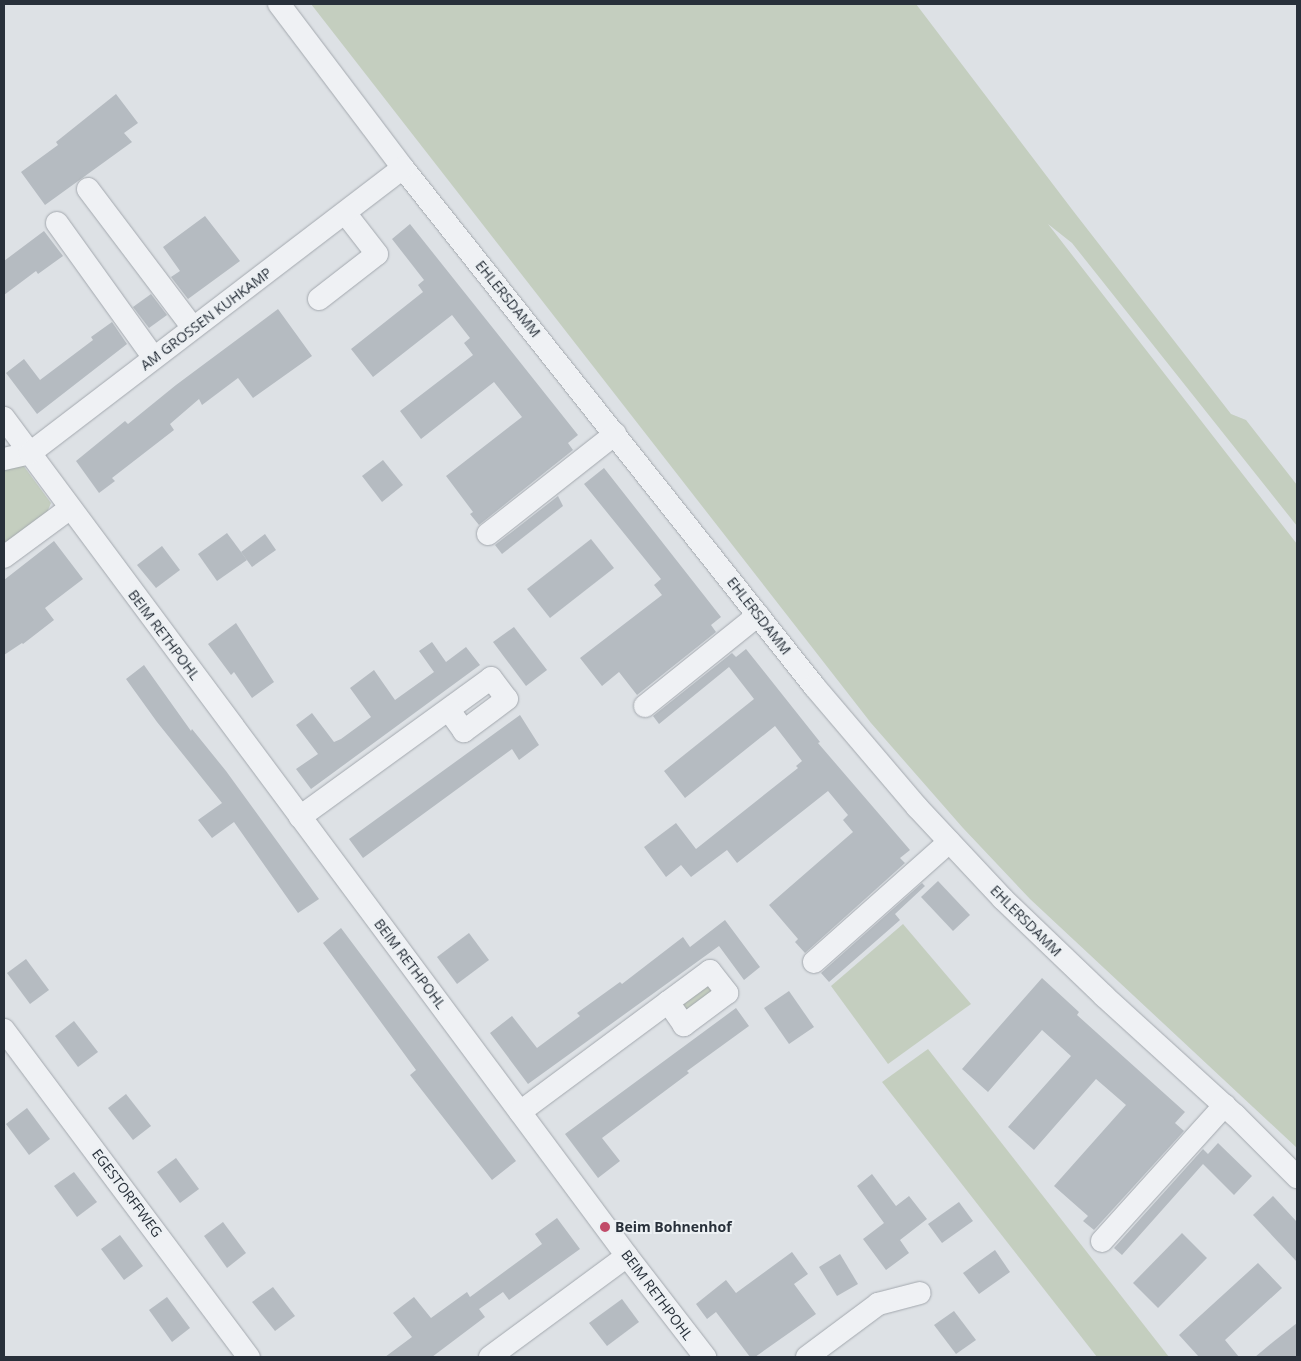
<!DOCTYPE html>
<html>
<head>
<meta charset="utf-8">
<style>
  body { margin:0 }
  #map { position:relative; width:1301px; height:1361px; overflow:hidden; background:#dde1e5; font-family:"Open Sans",sans-serif }
  div>[style] { position:absolute }
  .green>* { inset:0; background:#c4cebf }
  .building>* { inset:0; background:#b5bbc1 }
  .roads { filter:drop-shadow(0 0 1px #a3a8ae) drop-shadow(0 0 1px #a3a8ae) }
  .minor>* { height:22px; margin:-11px; padding:0 11px; transform-origin:11px; border-radius:11px; background:#eff1f4 }
  .dots>* { width:14px; height:14px; translate:-50% -50%; box-sizing:border-box; border:2px solid #ecf0f3; border-radius:50% }
  span { translate:-50% -50%; white-space:nowrap; text-align:center; line-height:1.15; -webkit-text-stroke:4px #ecf0f3; paint-order:stroke }
  .street-label { font-size:14px; color:#28303a }
  .poi-label { font-size:14px; color:#28303a; font-weight:700 }
  .left { translate:0 -50%; text-align:left }
  .frame { position:absolute; inset:0; border:5px solid #28303a; pointer-events:none }
</style>
</head>
<body>
<div id="map">
  <div class="green">
    <i style="clip-path:polygon(311px 4px,916px 4px,1074px 212px,1231px 414px,1246px 420px,1297px 485px,1297px 526px,1072px 243px,1048px 224px,1297px 544px,1297px 1148px,1030px 899px,963px 828px,871px 723px)"></i>
    <i style="clip-path:polygon(23px 465px,51px 503px,46px 515px,4px 546px,4px 468px)"></i>
    <i style="clip-path:polygon(903px 924px,971px 1004px,888px 1064px,831px 986px)"></i>
    <i style="clip-path:polygon(707px 984px,713px 991px,688px 1013px,680px 1000px)"></i>
    <i style="clip-path:polygon(928px 1049px,1169px 1357px,1097px 1357px,882px 1082px)"></i>
  </div>
  <div class="building">
    <i style="clip-path:polygon(116px 94px,138px 123px,124px 133px,132px 142px,45px 205px,21px 172px,58px 145px,56px 142px)"></i>
    <i style="clip-path:polygon(205px 216px,240px 261px,188px 299px,171px 277px,180px 271px,163px 247px)"></i>
    <i style="clip-path:polygon(410px 224px,578px 435px,568px 443px,573px 450px,479px 525px,470px 514px,473px 512px,446px 476px,522px 417px,494px 382px,421px 439px,400px 411px,473px 355px,464px 343px,470px 338px,452px 315px,373px 377px,351px 349px,423px 292px,418px 285px,424px 280px,392px 239px)"></i>
    <i style="clip-path:polygon(44px 231px,63px 256px,38px 274px,36px 271px,4px 295px,4px 261px)"></i>
    <i style="clip-path:polygon(151px 294px,167px 315px,149px 328px,133px 307px)"></i>
    <i style="clip-path:polygon(278px 309px,312px 356px,253px 398px,238px 378px,202px 405px,199px 399px,170px 424px,174px 430px,112px 478px,115px 481px,99px 493px,76px 461px,125px 421px,128px 424px,176px 385px)"></i>
    <i style="clip-path:polygon(112px 322px,127px 344px,37px 414px,6px 373px,24px 359px,40px 380px,93px 340px,91px 337px)"></i>
    <i style="clip-path:polygon(383px 460px,403px 485px,382px 502px,362px 476px)"></i>
    <i style="clip-path:polygon(604px 468px,721px 617px,711px 625px,716px 632px,637px 695px,619px 672px,602px 686px,580px 658px,662px 595px,654px 585px,661px 579px,584px 484px)"></i>
    <i style="clip-path:polygon(558px 496px,563px 506px,502px 554px,495px 545px)"></i>
    <i style="clip-path:polygon(227px 533px,247px 560px,217px 581px,198px 554px)"></i>
    <i style="clip-path:polygon(265px 534px,276px 550px,252px 567px,241px 552px)"></i>
    <i style="clip-path:polygon(591px 539px,614px 568px,550px 618px,527px 589px)"></i>
    <i style="clip-path:polygon(54px 541px,83px 579px,45px 608px,54px 620px,23px 644px,22px 643px,4px 655px,4px 580px)"></i>
    <i style="clip-path:polygon(162px 546px,180px 570px,156px 588px,137px 565px)"></i>
    <i style="clip-path:polygon(236px 623px,274px 682px,252px 698px,234px 672px,231px 675px,208px 644px)"></i>
    <i style="clip-path:polygon(514px 627px,547px 670px,526px 686px,493px 642px)"></i>
    <i style="clip-path:polygon(432px 642px,446px 662px,466px 647px,480px 665px,311px 789px,296px 769px,318px 754px,296px 725px,312px 713px,334px 742px,341px 739px,371px 717px,350px 688px,374px 670px,395px 700px,434px 672px,419px 651px)"></i>
    <i style="clip-path:polygon(746px 649px,820px 742px,818px 743px,910px 850px,900px 858px,905px 863px,805px 953px,795px 942px,798px 939px,769px 905px,853px 832px,843px 820px,848px 815px,828px 791px,737px 863px,727px 850px,691px 877px,681px 865px,666px 877px,644px 847px,676px 823px,696px 849px,798px 768px,796px 766px,802px 761px,775px 726px,685px 798px,664px 771px,754px 699px,729px 667px,659px 724px,653px 716px,732px 653px,736px 657px)"></i>
    <i style="clip-path:polygon(144px 665px,191px 731px,192px 729px,226px 771px,319px 899px,298px 913px,234px 822px,212px 838px,198px 820px,222px 803px,157px 722px,126px 679px)"></i>
    <i style="clip-path:polygon(520px 715px,539px 745px,519px 760px,512px 749px,363px 858px,349px 839px)"></i>
    <i style="clip-path:polygon(938px 881px,970px 915px,953px 931px,921px 897px)"></i>
    <i style="clip-path:polygon(922px 883px,925px 886px,895px 914px,900px 920px,829px 982px,821px 973px)"></i>
    <i style="clip-path:polygon(725px 920px,760px 967px,744px 980px,719px 946px,528px 1084px,490px 1033px,512px 1016px,537px 1048px,580px 1016px,577px 1013px,620px 982px,622px 984px,683px 937px,690px 947px)"></i>
    <i style="clip-path:polygon(341px 928px,516px 1161px,492px 1180px,410px 1075px,416px 1070px,323px 943px)"></i>
    <i style="clip-path:polygon(469px 933px,489px 960px,457px 984px,437px 957px)"></i>
    <i style="clip-path:polygon(26px 959px,49px 990px,30px 1004px,7px 973px)"></i>
    <i style="clip-path:polygon(1042px 978px,1079px 1012px,1077px 1015px,1185px 1112px,1175px 1123px,1184px 1131px,1094px 1230px,1083px 1221px,1088px 1216px,1054px 1186px,1126px 1105px,1096px 1079px,1034px 1150px,1008px 1127px,1071px 1056px,1042px 1030px,988px 1092px,962px 1069px)"></i>
    <i style="clip-path:polygon(789px 991px,814px 1027px,789px 1044px,764px 1008px)"></i>
    <i style="clip-path:polygon(736px 1008px,749px 1026px,687px 1071px,689px 1073px,602px 1138px,620px 1161px,598px 1178px,565px 1134px)"></i>
    <i style="clip-path:polygon(74px 1021px,98px 1052px,78px 1067px,55px 1036px)"></i>
    <i style="clip-path:polygon(126px 1094px,151px 1126px,133px 1140px,108px 1108px)"></i>
    <i style="clip-path:polygon(27px 1108px,50px 1139px,29px 1155px,6px 1124px)"></i>
    <i style="clip-path:polygon(1218px 1143px,1252px 1176px,1234px 1195px,1203px 1164px,1122px 1255px,1114px 1248px,1203px 1149px,1208px 1154px)"></i>
    <i style="clip-path:polygon(176px 1158px,199px 1189px,180px 1203px,157px 1172px)"></i>
    <i style="clip-path:polygon(74px 1172px,97px 1202px,77px 1217px,54px 1186px)"></i>
    <i style="clip-path:polygon(872px 1174px,896px 1206px,909px 1196px,927px 1219px,900px 1240px,909px 1253px,886px 1270px,863px 1239px,884px 1223px,857px 1186px)"></i>
    <i style="clip-path:polygon(1273px 1196px,1297px 1222px,1297px 1262px,1253px 1215px)"></i>
    <i style="clip-path:polygon(959px 1202px,973px 1221px,942px 1243px,928px 1224px)"></i>
    <i style="clip-path:polygon(557px 1218px,580px 1249px,509px 1300px,503px 1292px,479px 1309px,485px 1317px,432px 1357px,385px 1357px,412px 1337px,393px 1313px,414px 1297px,431px 1318px,467px 1292px,470px 1297px,542px 1244px,535px 1234px)"></i>
    <i style="clip-path:polygon(223px 1222px,246px 1253px,227px 1268px,204px 1236px)"></i>
    <i style="clip-path:polygon(1182px 1233px,1207px 1258px,1158px 1308px,1133px 1283px)"></i>
    <i style="clip-path:polygon(120px 1235px,143px 1266px,124px 1280px,101px 1249px)"></i>
    <i style="clip-path:polygon(995px 1250px,1010px 1272px,979px 1294px,963px 1273px)"></i>
    <i style="clip-path:polygon(792px 1252px,808px 1274px,794px 1284px,816px 1314px,755px 1357px,750px 1357px,716px 1312px,707px 1319px,696px 1304px,726px 1280px,736px 1293px)"></i>
    <i style="clip-path:polygon(840px 1254px,858px 1284px,837px 1296px,819px 1267px)"></i>
    <i style="clip-path:polygon(1258px 1263px,1282px 1288px,1225px 1340px,1239px 1357px,1199px 1357px,1179px 1335px)"></i>
    <i style="clip-path:polygon(273px 1287px,295px 1316px,275px 1331px,252px 1302px)"></i>
    <i style="clip-path:polygon(167px 1297px,190px 1328px,172px 1342px,149px 1310px)"></i>
    <i style="clip-path:polygon(622px 1299px,639px 1322px,607px 1346px,589px 1323px)"></i>
    <i style="clip-path:polygon(954px 1311px,976px 1340px,956px 1354px,934px 1325px)"></i>
    <i style="clip-path:polygon(1297px 1323px,1297px 1357px,1255px 1357px,1273px 1342px)"></i>
  </div>
  <div class="roads">
    <div class="minor">
      <i style="left:279px;top:4px;width:206px;rotate:52.9deg"></i>
      <i style="left:403px;top:168px;width:661px;rotate:51.57deg"></i>
      <i style="left:814px;top:686px;width:159px;rotate:49.6deg"></i>
      <i style="left:917px;top:807px;width:126px;rotate:46.9deg"></i>
      <i style="left:1003px;top:899px;width:140px;rotate:43.8deg"></i>
      <i style="left:1104px;top:996px;width:177px;rotate:42.3deg"></i>
      <i style="left:1235px;top:1115px;width:88px;rotate:45deg"></i>
      <i style="left:88px;top:189px;width:174px;rotate:52.9deg"></i>
      <i style="left:57px;top:223px;width:166px;rotate:54.3deg"></i>
      <i style="left:319px;top:299px;width:73px;rotate:-37.8deg"></i>
      <i style="left:377px;top:254px;width:51px;rotate:-127.8deg"></i>
      <i style="left:4px;top:418px;width:1044px;rotate:53.37deg"></i>
      <i style="left:627px;top:1256px;width:128px;rotate:52.3deg"></i>
      <i style="left:4px;top:459px;width:27px;rotate:-13deg"></i>
      <i style="left:30px;top:453px;width:469px;rotate:-37.4deg"></i>
      <i style="left:488px;top:534px;width:162px;rotate:-38.2deg"></i>
      <i style="left:4px;top:557px;width:81px;rotate:-36.4deg"></i>
      <i style="left:645px;top:706px;width:145px;rotate:-38.8deg"></i>
      <i style="left:300px;top:817px;width:236px;rotate:-36deg"></i>
      <i style="left:491px;top:678px;width:26px;rotate:53deg"></i>
      <i style="left:507px;top:699px;width:54px;rotate:143.3deg"></i>
      <i style="left:464px;top:731px;width:26px;rotate:-126deg"></i>
      <i style="left:814px;top:962px;width:181px;rotate:-41.6deg"></i>
      <i style="left:4px;top:1030px;width:409px;rotate:53.2deg"></i>
      <i style="left:520px;top:1112px;width:184px;rotate:-36.6deg"></i>
      <i style="left:668px;top:1002px;width:52px;rotate:-36.4deg"></i>
      <i style="left:710px;top:971px;width:28px;rotate:52deg"></i>
      <i style="left:727px;top:993px;width:54px;rotate:143.3deg"></i>
      <i style="left:684px;top:1025px;width:28px;rotate:-125deg"></i>
      <i style="left:1102px;top:1241px;width:183px;rotate:-47.9deg"></i>
      <i style="left:490px;top:1357px;width:170px;rotate:-36.4deg"></i>
      <i style="left:807px;top:1357px;width:89px;rotate:-36.7deg"></i>
      <i style="left:878px;top:1304px;width:43px;rotate:-14.7deg"></i>
    </div>
  </div>
  <div class="dots">
    <i style="left:605px;top:1227px;background:#c14b69"></i>
  </div>
  <div class="street-label">
    <span style="left:508px;top:299px;rotate:51deg">EHLERSDAMM</span>
    <span style="left:206px;top:319px;rotate:-37deg">AM GROSSEN KUHKAMP</span>
    <span style="left:759px;top:616px;rotate:52deg">EHLERSDAMM</span>
    <span style="left:164px;top:635px;rotate:53deg">BEIM RETHPOHL</span>
    <span style="left:1026px;top:921px;rotate:45deg">EHLERSDAMM</span>
    <span style="left:410px;top:964px;rotate:53deg">BEIM RETHPOHL</span>
    <span style="left:127px;top:1193px;rotate:53deg">EGESTORFFWEG</span>
    <span style="left:657px;top:1295px;rotate:53deg">BEIM RETHPOHL</span>
  </div>
  <div class="poi-label">
    <span class="left" style="left:615px;top:1227px">Beim Bohnenhof</span>
  </div>
  <div class="frame"></div>
</div>
</body>
</html>
